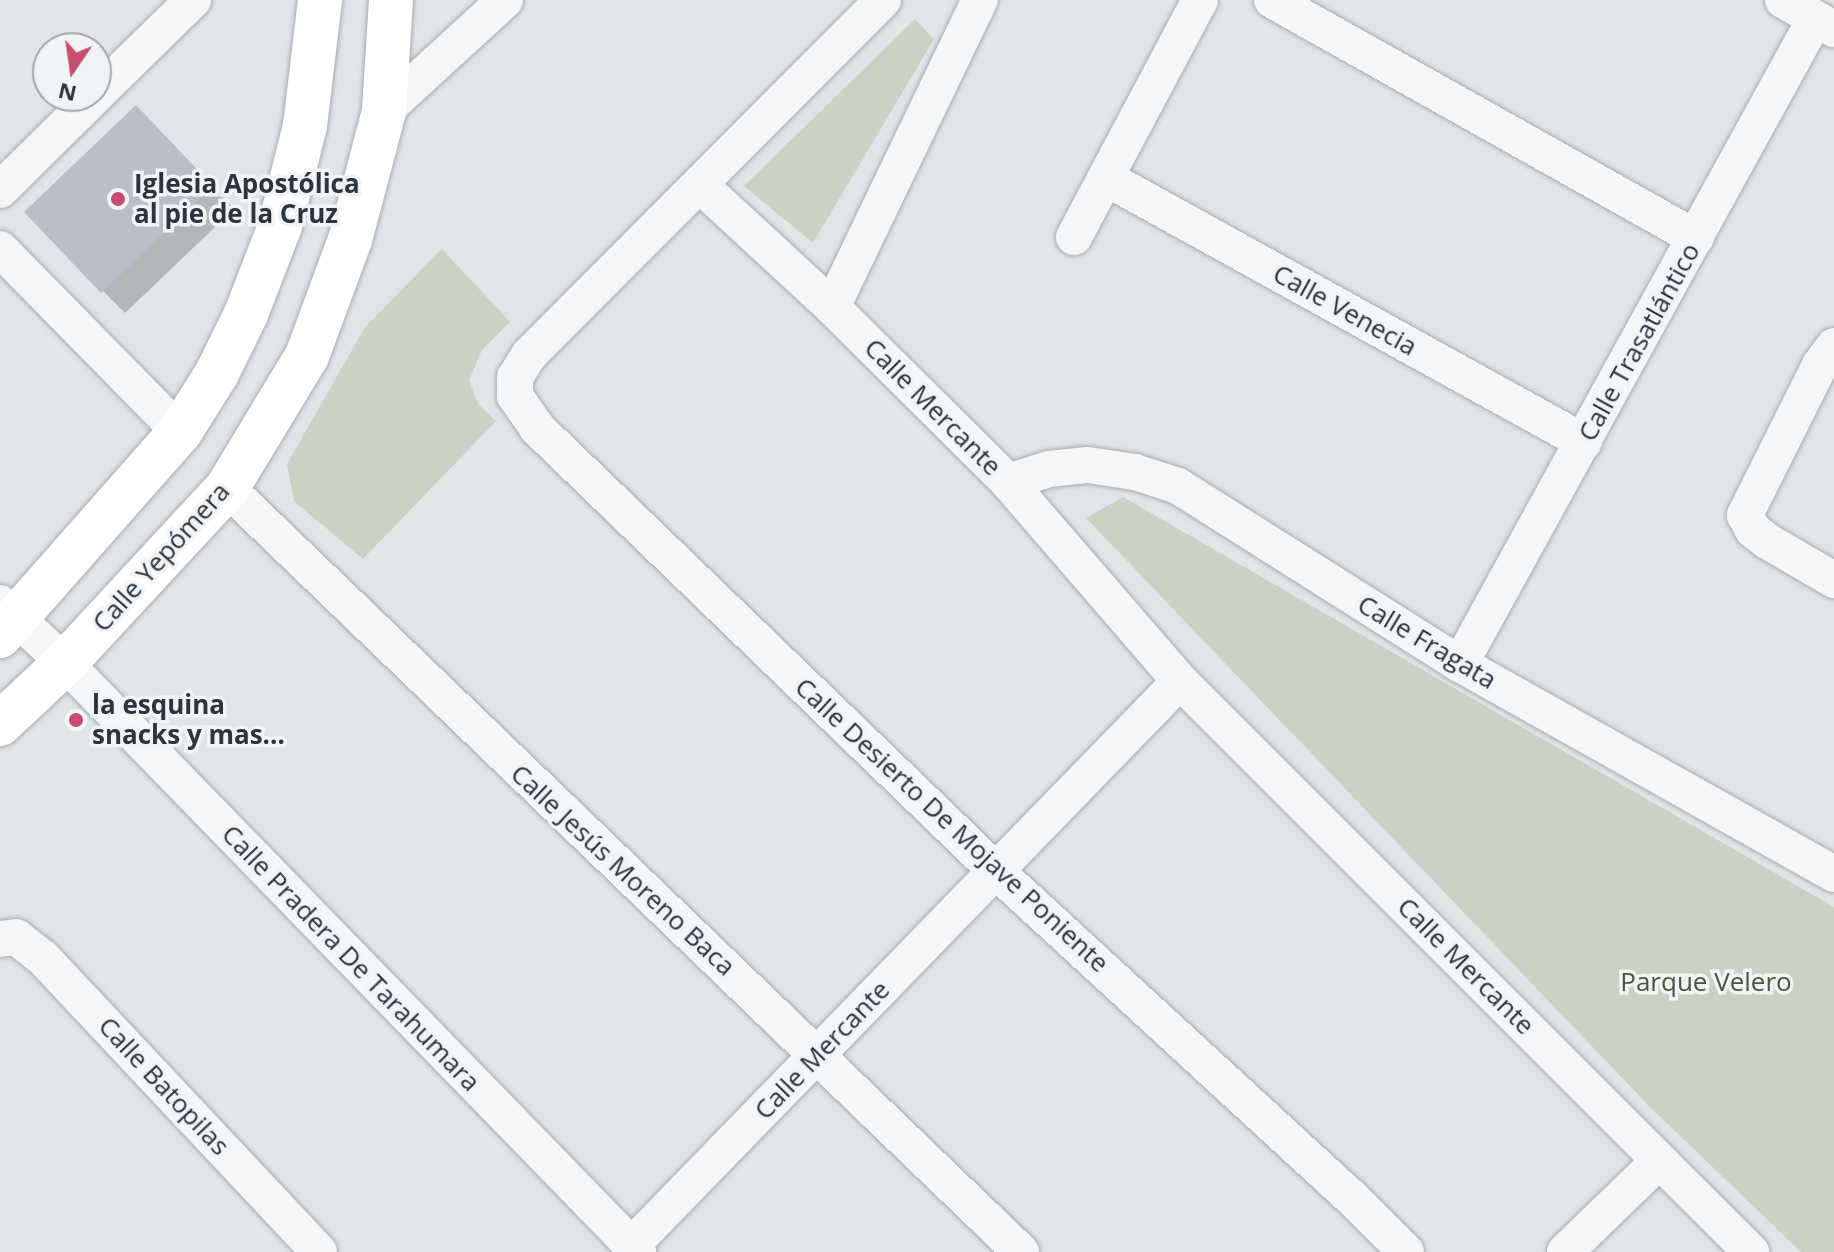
<!DOCTYPE html>
<html>
<head>
<meta charset="utf-8">
<style>
  body { margin:0 }
  #map { position:relative; width:1834px; height:1252px; overflow:hidden; background:#e1e5e9; font-family:"Open Sans",sans-serif }
  div>[style] { position:absolute }
  .green>* { inset:0; background:#c9d3c3 }
  .shadow>* { inset:0; background:#0003 }
  .building>* { inset:0; background:#b9bfc6 }
  .roads { filter:drop-shadow(0 0 2px #a6adb3) drop-shadow(0 0 2px #a6adb3) }
  .street>* { height:36px; margin:-18px; padding:0 18px; transform-origin:18px; border-radius:18px; background:#f4f6f8 }
  .secondary>* { height:44px; margin:-22px; padding:0 22px; transform-origin:22px; border-radius:22px; background:#fff }
  .dots>* { width:22px; height:22px; translate:-50% -50%; box-sizing:border-box; border:4px solid #f1f4f7; border-radius:50% }
  span { translate:-50% -50%; white-space:nowrap; text-align:center; line-height:1.15; -webkit-text-stroke:7px #f1f4f7; paint-order:stroke }
  .poi-label { font-size:26px; color:#2a3540; font-weight:700 }
  .left { translate:0 -50%; text-align:left }
  .street-label { font-size:26px; color:#2a3540 }
  .park-label { font-size:26px; color:#435b38 }
  .north { position:absolute; left:32px; top:32px; width:80px; height:80px; box-sizing:border-box; background:#f1f4f7; border:2px solid #a1a8ae; border-radius:50%; rotate:193deg; font-size:22px; font-weight:700; line-height:32px; text-align:center; color:#2a3540 }
  .north::after { content:''; display:block; margin:auto; width:28px; height:36px; background:#c74d6f; clip-path:polygon(50% 0,100% 100%,50% 72%,0 100%) }
</style>
</head>
<body>
<div id="map">
  <div class="green">
    <i style="clip-path:polygon(915px 19px,934px 39px,813px 243px,744px 186px)"></i>
    <i style="clip-path:polygon(442px 249px,510px 322px,482px 350px,469px 380px,478px 404px,496px 421px,363px 559px,294px 501px,287px 464px,365px 327px)"></i>
    <i style="clip-path:polygon(1123px 497px,1834px 907px,1834px 1252px,1801px 1252px,1651px 1108px,1086px 518px)"></i>
  </div>
  <div class="shadow">
    <i style="clip-path:polygon(158px 130px,234px 209px,125px 313px,103px 291px)"></i>
  </div>
  <div class="building">
    <i style="clip-path:polygon(136px 105px,213px 186px,101px 293px,24px 212px)"></i>
  </div>
  <div class="roads">
    <div class="street">
      <i style="left:883px;top:0;width:501px;rotate:134.92deg"></i>
      <i style="left:529px;top:355px;width:26px;rotate:122deg"></i>
      <i style="left:515px;top:377px;width:19px;rotate:90deg"></i>
      <i style="left:515px;top:396px;width:39px;rotate:55deg"></i>
      <i style="left:537px;top:428px;width:636px;rotate:43.98deg"></i>
      <i style="left:995px;top:870px;width:482px;rotate:42.6deg"></i>
      <i style="left:1350px;top:1196px;width:79px;rotate:45deg"></i>
      <i style="left:1272px;top:0;width:486px;rotate:29.3deg"></i>
      <i style="left:1783px;top:0;width:59px;rotate:29.6deg"></i>
      <i style="left:96px;top:95px;width:136px;rotate:-44.4deg"></i>
      <i style="left:384px;top:111px;width:164px;rotate:-42.5deg"></i>
      <i style="left:1106px;top:178px;width:546px;rotate:28.91deg"></i>
      <i style="left:700px;top:185px;width:180px;rotate:42.7deg"></i>
      <i style="left:832px;top:307px;width:248px;rotate:44.8deg"></i>
      <i style="left:1008px;top:482px;width:263px;rotate:49.2deg"></i>
      <i style="left:1180px;top:681px;width:808px;rotate:45deg"></i>
      <i style="left:0;top:190px;width:134px;rotate:-44.7deg"></i>
      <i style="left:1074px;top:237px;width:268px;rotate:-62deg"></i>
      <i style="left:0;top:249px;width:257px;rotate:45.5deg"></i>
      <i style="left:832px;top:307px;width:341px;rotate:-64.3deg"></i>
      <i style="left:1834px;top:346px;width:24px;rotate:126deg"></i>
      <i style="left:1820px;top:365px;width:168px;rotate:116.6deg"></i>
      <i style="left:1745px;top:515px;width:17px;rotate:62deg"></i>
      <i style="left:1753px;top:530px;width:18px;rotate:38deg"></i>
      <i style="left:1767px;top:541px;width:78px;rotate:30.2deg"></i>
      <i style="left:1008px;top:482px;width:43px;rotate:-17.6deg"></i>
      <i style="left:1049px;top:469px;width:39px;rotate:-6deg"></i>
      <i style="left:1088px;top:465px;width:48px;rotate:8.5deg"></i>
      <i style="left:1135px;top:472px;width:45px;rotate:18deg"></i>
      <i style="left:1178px;top:486px;width:333px;rotate:32.3deg"></i>
      <i style="left:1460px;top:664px;width:429px;rotate:29.3deg"></i>
      <i style="left:227px;top:488px;width:1102px;rotate:43.9deg"></i>
      <i style="left:0;top:603px;width:88px;rotate:42.7deg"></i>
      <i style="left:65px;top:663px;width:822px;rotate:45.79deg"></i>
      <i style="left:1460px;top:664px;width:736px;rotate:-61.17deg"></i>
      <i style="left:0;top:939px;width:16px;rotate:-7deg"></i>
      <i style="left:16px;top:937px;width:34px;rotate:38deg"></i>
      <i style="left:43px;top:958px;width:403px;rotate:46.8deg"></i>
      <i style="left:632px;top:1245px;width:786px;rotate:-45.82deg"></i>
      <i style="left:1565px;top:1252px;width:131px;rotate:-44.1deg"></i>
    </div>
    <div class="secondary">
      <i style="left:0;top:636px;width:272px;rotate:-48.6deg"></i>
      <i style="left:180px;top:432px;width:70px;rotate:-57.9deg"></i>
      <i style="left:217px;top:373px;width:66px;rotate:-63.8deg"></i>
      <i style="left:246px;top:314px;width:94px;rotate:-68.9deg"></i>
      <i style="left:280px;top:226px;width:103px;rotate:-76deg"></i>
      <i style="left:305px;top:126px;width:127px;rotate:-83.2deg"></i>
      <i style="left:0;top:724px;width:89px;rotate:-43.2deg"></i>
      <i style="left:65px;top:663px;width:238px;rotate:-47.2deg"></i>
      <i style="left:227px;top:488px;width:154px;rotate:-58.8deg"></i>
      <i style="left:307px;top:356px;width:124px;rotate:-69.7deg"></i>
      <i style="left:350px;top:240px;width:133px;rotate:-75.2deg"></i>
      <i style="left:384px;top:111px;width:111px;rotate:-86.4deg"></i>
    </div>
  </div>
  <div class="dots">
    <i style="left:118px;top:199px;background:#c74d6f"></i>
    <i style="left:76px;top:720px;background:#c74d6f"></i>
  </div>
  <div class="poi-label">
    <span class="left" style="left:134px;top:199px">Iglesia Apostólica<br>al pie de la Cruz</span>
    <span class="left" style="left:92px;top:720px">la esquina<br>snacks y mas...</span>
  </div>
  <div class="street-label">
    <span style="left:1345px;top:310px;rotate:29deg">Calle Venecia</span>
    <span style="left:1639px;top:342px;rotate:-61deg">Calle Trasatlántico</span>
    <span style="left:933px;top:407px;rotate:45deg">Calle Mercante</span>
    <span style="left:161px;top:557px;rotate:-48deg">Calle Yepómera</span>
    <span style="left:1427px;top:642px;rotate:31deg">Calle Fragata</span>
    <span style="left:952px;top:825px;rotate:43deg">Calle Desierto De Mojave Poniente</span>
    <span style="left:623px;top:870px;rotate:43deg">Calle Jesús Moreno Baca</span>
    <span style="left:351px;top:958px;rotate:46deg">Calle Pradera De Tarahumara</span>
    <span style="left:1466px;top:966px;rotate:45deg">Calle Mercante</span>
    <span style="left:822px;top:1050px;rotate:-46deg">Calle Mercante</span>
    <span style="left:164px;top:1086px;rotate:47deg">Calle Batopilas</span>
  </div>
  <div class="park-label">
    <span style="left:1706px;top:982px">Parque Velero</span>
  </div>
  <div class="north">N</div>
</div>
</body>
</html>
